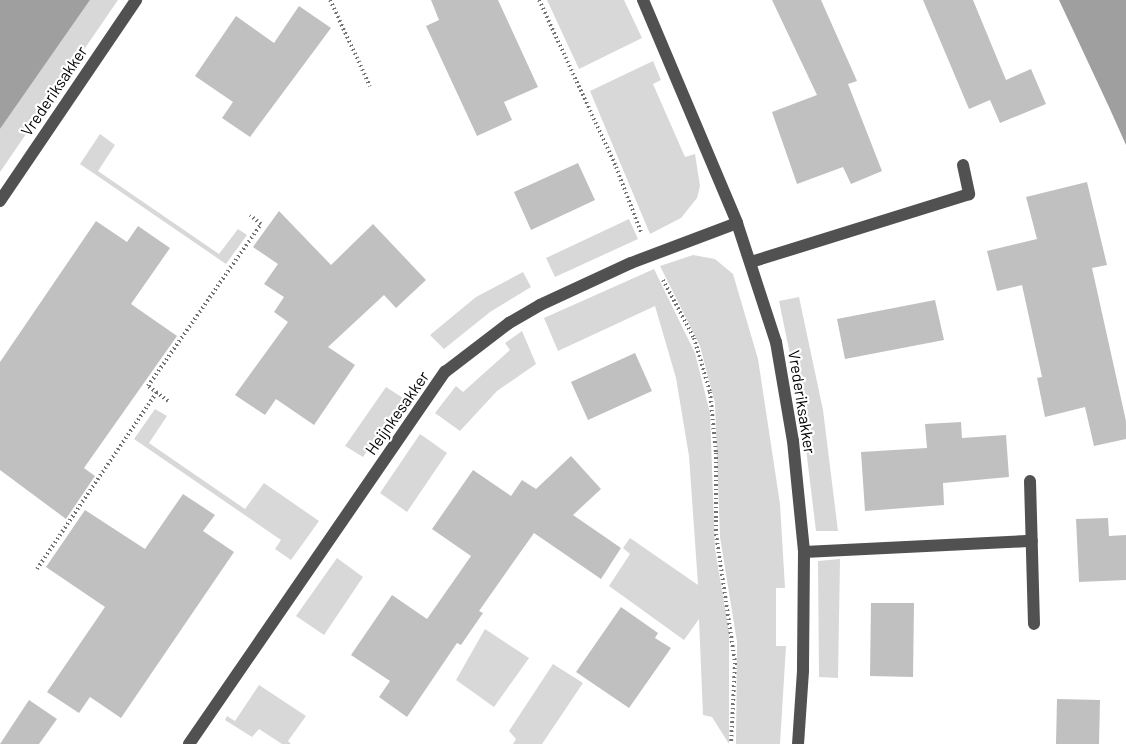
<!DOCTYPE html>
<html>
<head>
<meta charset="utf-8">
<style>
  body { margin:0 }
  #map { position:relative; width:1126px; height:744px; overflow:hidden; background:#fff; font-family:Barlow,sans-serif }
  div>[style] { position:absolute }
  .green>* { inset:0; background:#d8d8d8 }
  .water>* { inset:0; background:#9f9f9f }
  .building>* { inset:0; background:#c0c0c0 }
  .path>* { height:4px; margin-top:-2px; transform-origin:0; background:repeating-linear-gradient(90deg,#737373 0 1.5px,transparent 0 4.5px) }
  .service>* { height:12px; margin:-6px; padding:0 6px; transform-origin:6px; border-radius:6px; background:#515151 }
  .minor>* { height:12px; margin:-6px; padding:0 6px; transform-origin:6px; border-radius:6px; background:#515151 }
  span { translate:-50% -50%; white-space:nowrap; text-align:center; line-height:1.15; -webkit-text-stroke:4.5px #fff; paint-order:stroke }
  .street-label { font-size:16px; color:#000 }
</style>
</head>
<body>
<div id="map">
  <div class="green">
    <i style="clip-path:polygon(90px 0,118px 0,0 172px,0 129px)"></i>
    <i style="clip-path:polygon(547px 0,624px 0,642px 38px,579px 69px)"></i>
    <i style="clip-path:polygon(653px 61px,661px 80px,653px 84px,685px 157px,695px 154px,700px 186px,697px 198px,681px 218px,650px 234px,590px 91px)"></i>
    <i style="clip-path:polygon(100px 134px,115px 145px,98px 171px,219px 254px,238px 229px,247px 235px,226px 264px,80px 164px)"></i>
    <i style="clip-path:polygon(629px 219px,638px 239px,555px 277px,546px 258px)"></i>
    <i style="clip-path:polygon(693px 255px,715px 259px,733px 274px,758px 359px,780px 504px,785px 588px,776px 588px,776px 646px,786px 646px,780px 744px,736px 744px,737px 642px,720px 537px,715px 403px,700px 346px,660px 266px)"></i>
    <i style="clip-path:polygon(654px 269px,695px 353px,710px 413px,715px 549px,729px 632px,729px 744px,712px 717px,703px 715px,699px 619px,684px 640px,609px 586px,630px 554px,623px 548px,630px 538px,698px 585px,689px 456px,676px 378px,655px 306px,558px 351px,544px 318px)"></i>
    <i style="clip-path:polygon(523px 272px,531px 287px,490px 312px,444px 349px,430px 335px,476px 297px)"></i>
    <i style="clip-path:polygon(799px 297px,823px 410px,838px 531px,816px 531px,801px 408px,779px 301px)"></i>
    <i style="clip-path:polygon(522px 331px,536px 364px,497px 391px,460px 431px,435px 413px,456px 386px,463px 392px,510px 350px,505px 343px)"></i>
    <i style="clip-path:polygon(386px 387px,403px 398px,363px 457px,345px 446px)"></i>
    <i style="clip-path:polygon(155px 409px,167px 416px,149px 443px,245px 509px,264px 483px,319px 521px,291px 560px,275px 549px,281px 540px,134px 439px)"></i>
    <i style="clip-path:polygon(420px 434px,447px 453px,407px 512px,380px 493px)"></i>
    <i style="clip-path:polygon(337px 558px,363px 577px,324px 635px,296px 616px)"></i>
    <i style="clip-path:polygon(840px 559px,838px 678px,819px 677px,818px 561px)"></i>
    <i style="clip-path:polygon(485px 629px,529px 658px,494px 707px,456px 680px)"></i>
    <i style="clip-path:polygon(553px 664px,583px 683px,542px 744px,513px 744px,516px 739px,509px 731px)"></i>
    <i style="clip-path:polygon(259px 685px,306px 716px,288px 741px,291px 744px,282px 744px,259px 729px,252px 737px,225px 720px,227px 716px,235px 721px)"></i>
  </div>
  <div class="water">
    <i style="clip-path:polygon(0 0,90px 0,0 129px)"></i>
    <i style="clip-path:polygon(1059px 0,1126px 0,1126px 145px,1109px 107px)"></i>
  </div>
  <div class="building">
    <i style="clip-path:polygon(431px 0,498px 0,538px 87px,504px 102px,512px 120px,477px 136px,426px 26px,439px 20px)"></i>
    <i style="clip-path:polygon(772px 0,821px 0,857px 81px,848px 84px,882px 171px,851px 184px,843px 167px,797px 184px,772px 112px,817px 95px)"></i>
    <i style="clip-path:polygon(923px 0,973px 0,1006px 80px,1031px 69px,1046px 104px,1000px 123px,990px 100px,969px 109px)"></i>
    <i style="clip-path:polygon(299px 6px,331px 28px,250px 137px,222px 118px,233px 102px,195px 76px,236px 16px,274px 43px)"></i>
    <i style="clip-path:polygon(578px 163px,595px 200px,531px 230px,514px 192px)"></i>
    <i style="clip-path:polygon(1087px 182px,1107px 265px,1092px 268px,1126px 421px,1126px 439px,1094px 446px,1085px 407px,1045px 417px,1037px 378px,1042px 377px,1022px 285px,997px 291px,987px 251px,1037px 239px,1026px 197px)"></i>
    <i style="clip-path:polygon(279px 211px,331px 265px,373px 224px,426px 280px,396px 308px,384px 295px,328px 347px,355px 365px,314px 425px,276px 399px,265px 415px,235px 395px,288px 322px,274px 312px,284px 297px,264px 284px,278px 264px,253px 247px)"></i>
    <i style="clip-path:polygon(96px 221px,127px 242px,138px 226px,170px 248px,131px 304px,177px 336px,84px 468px,95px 476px,66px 519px,0 470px,0 362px)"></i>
    <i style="clip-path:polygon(935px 300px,944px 340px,845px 359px,837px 319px)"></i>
    <i style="clip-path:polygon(635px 353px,652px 391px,588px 420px,571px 382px)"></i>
    <i style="clip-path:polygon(961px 422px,962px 438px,1006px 435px,1009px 477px,943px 483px,944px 505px,865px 511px,861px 452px,927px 448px,925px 424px)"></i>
    <i style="clip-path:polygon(571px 456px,601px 489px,573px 515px,621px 548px,601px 579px,534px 533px,479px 611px,483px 613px,461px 645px,457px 643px,407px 717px,379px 697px,390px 681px,351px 655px,392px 595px,427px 619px,471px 556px,432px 529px,473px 470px,511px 496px,522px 480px,536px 489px)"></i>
    <i style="clip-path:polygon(183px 494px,215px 515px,203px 531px,234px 552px,121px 718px,90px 697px,79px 713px,47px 692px,105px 607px,46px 567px,85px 510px,145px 549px)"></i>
    <i style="clip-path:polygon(1108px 518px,1109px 536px,1126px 535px,1126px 580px,1079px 582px,1076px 519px)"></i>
    <i style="clip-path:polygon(871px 603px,914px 603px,913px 677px,870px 676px)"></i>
    <i style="clip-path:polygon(621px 607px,658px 633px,655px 638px,671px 648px,629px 708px,576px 672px)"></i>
    <i style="clip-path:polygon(1057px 699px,1100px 700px,1099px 744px,1056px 744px)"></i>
    <i style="clip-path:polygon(29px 700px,57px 719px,39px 744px,0 744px)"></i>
  </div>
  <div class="path">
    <i style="left:330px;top:0;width:95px;rotate:65.1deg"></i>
    <i style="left:539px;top:0;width:184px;rotate:65.2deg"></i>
    <i style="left:616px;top:167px;width:70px;rotate:69deg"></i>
    <i style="left:663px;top:280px;width:66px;rotate:61.9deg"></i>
    <i style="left:694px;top:338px;width:56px;rotate:73.5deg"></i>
    <i style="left:710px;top:392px;width:61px;rotate:84.4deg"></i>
    <i style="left:716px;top:453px;width:81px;rotate:90deg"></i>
    <i style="left:716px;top:534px;width:130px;rotate:81.6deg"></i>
    <i style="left:735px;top:663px;width:81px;rotate:92.8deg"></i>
    <i style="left:168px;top:401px;width:25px;rotate:-143deg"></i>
    <i style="left:148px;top:386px;width:198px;rotate:-55.1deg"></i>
    <i style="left:261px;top:224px;width:14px;rotate:-141deg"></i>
    <i style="left:37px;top:569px;width:214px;rotate:-55.9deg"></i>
  </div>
  <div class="service">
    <i style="left:963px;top:165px;width:30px;rotate:78deg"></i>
  </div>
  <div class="minor">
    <i style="left:643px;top:0;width:242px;rotate:67.1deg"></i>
    <i style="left:737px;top:223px;width:125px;rotate:71.9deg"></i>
    <i style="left:776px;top:342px;width:100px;rotate:80.3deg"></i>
    <i style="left:793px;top:441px;width:112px;rotate:84.3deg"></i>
    <i style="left:804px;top:552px;width:119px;rotate:90.5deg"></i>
    <i style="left:803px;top:671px;width:73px;rotate:93.9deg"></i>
    <i style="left:0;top:201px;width:243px;rotate:-55.9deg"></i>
    <i style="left:751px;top:262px;width:228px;rotate:-17.3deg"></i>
    <i style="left:1030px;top:481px;width:143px;rotate:88.4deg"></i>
    <i style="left:804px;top:552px;width:228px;rotate:-2.8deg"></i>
    <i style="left:189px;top:744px;width:452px;rotate:-55.5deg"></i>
    <i style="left:445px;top:372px;width:81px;rotate:-37.4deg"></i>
    <i style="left:509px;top:323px;width:36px;rotate:-30deg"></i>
    <i style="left:540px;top:305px;width:100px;rotate:-24.8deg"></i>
    <i style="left:631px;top:263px;width:113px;rotate:-20.7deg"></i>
  </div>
  <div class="street-label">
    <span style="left:54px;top:91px;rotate:-56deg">Vrederiksakker</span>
    <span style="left:802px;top:402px;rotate:81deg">Vrederiksakker</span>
    <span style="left:397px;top:413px;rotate:-55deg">Heijnkesakker</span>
  </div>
</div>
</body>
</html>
